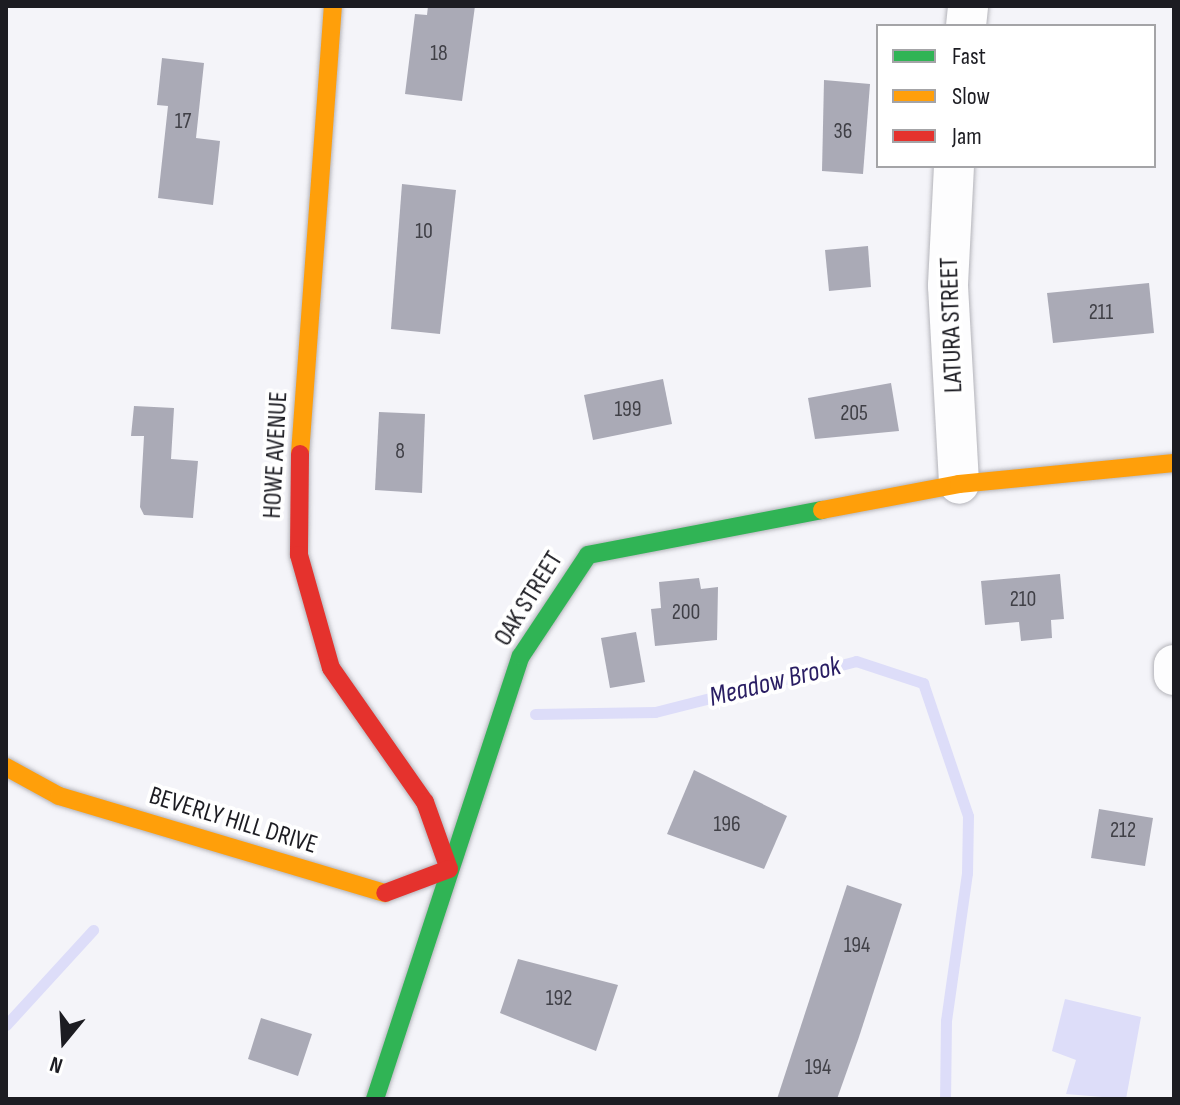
<!DOCTYPE html>
<html>
<head>
<meta charset="utf-8">
<style>
  body { margin:0 }
  #map { position:relative; width:1180px; height:1105px; overflow:hidden; background:#f4f4f9; font-family:"Sofia Sans Condensed",sans-serif }
  div>[style] { position:absolute }
  .water>* { inset:0; background:#ddddf9 }
  .stream>* { height:11px; margin:-5.5px; padding:0 5.5px; transform-origin:5.5px; border-radius:5.5px; background:#ddddf9 }
  .building>* { inset:0; background:#aaaab6 }
  .roads { filter:drop-shadow(0 0 2px #b4b4ba) drop-shadow(0 0 2px #b4b4ba) }
  .street>* { height:40px; margin:-20px; padding:0 20px; transform-origin:20px; border-radius:20px; background:#fdfdfe }
  .fast>* { height:18px; margin:-9px; padding:0 9px; transform-origin:9px; border-radius:9px; background:#30b455 }
  .slow>* { height:18px; margin:-9px; padding:0 9px; transform-origin:9px; border-radius:9px; background:#ff9f0a }
  .jam>* { height:18px; margin:-9px; padding:0 9px; transform-origin:9px; border-radius:9px; background:#e5322d }
  span { translate:-50% -50%; white-space:nowrap; text-align:center; line-height:1.15; -webkit-text-stroke:8px #fff; paint-order:stroke }
  .number-label { font-size:22px; color:#404047 }
  .number-label span { -webkit-text-stroke-width:0 }
  .street-label { font-size:26px; color:#1c1c22 }
  .water-label { font-size:28px; color:#291d63; font-style:italic }
  .frame { position:absolute; inset:0; border:8px solid #1c1c22; pointer-events:none }
  .legend { position:absolute; left:876px; top:24px; width:280px; height:144px; box-sizing:border-box; background:#fff; border:2px solid #a4a4a7; margin:0; padding:10px 14px; list-style:none; font-size:24px; color:#1c1c22 }
  .legend li { display:flex; align-items:center; gap:16px; height:40px }
  .legend b { width:40px; border:2px solid #a4a4a7 }
  .north { position:absolute; left:24px; top:1001px; width:80px; height:80px; -webkit-text-stroke:6px #fff; paint-order:stroke; rotate:198deg; font-size:22px; font-weight:700; line-height:32px; text-align:center; color:#1c1c22 }
  .north::after { content:''; display:block; margin:auto; width:28px; height:36px; background:#1c1c22; clip-path:polygon(50% 0,100% 100%,50% 72%,0 100%) }
</style>
</head>
<body>
<div id="map">
  <div class="water">
    <i style="clip-path:polygon(1065px 999px,1141px 1017px,1126px 1099px,1066px 1094px,1076px 1060px,1052px 1051px)"></i>
  </div>
  <div class="stream">
    <i style="left:535px;top:714px;width:120px;rotate:-1deg"></i>
    <i style="left:655px;top:712px;width:207px;rotate:-14.2deg"></i>
    <i style="left:856px;top:661px;width:71px;rotate:18.2deg"></i>
    <i style="left:923px;top:683px;width:140px;rotate:71.3deg"></i>
    <i style="left:968px;top:816px;width:57px;rotate:91deg"></i>
    <i style="left:967px;top:873px;width:149px;rotate:98.1deg"></i>
    <i style="left:946px;top:1021px;width:78px;rotate:90.7deg"></i>
    <i style="left:6px;top:1025px;width:129px;rotate:-47.5deg"></i>
  </div>
  <div class="building">
    <i style="clip-path:polygon(428px 6px,475px 6px,462px 101px,405px 94px,415px 14px,427px 15px)"></i>
    <i style="clip-path:polygon(162px 58px,204px 63px,196px 138px,220px 141px,213px 205px,158px 198px,168px 106px,157px 105px)"></i>
    <i style="clip-path:polygon(824px 80px,870px 84px,863px 174px,822px 171px)"></i>
    <i style="clip-path:polygon(402px 184px,456px 190px,440px 334px,391px 329px)"></i>
    <i style="clip-path:polygon(868px 246px,871px 287px,829px 291px,825px 250px)"></i>
    <i style="clip-path:polygon(1149px 283px,1154px 333px,1053px 343px,1047px 293px)"></i>
    <i style="clip-path:polygon(663px 379px,672px 424px,593px 440px,584px 395px)"></i>
    <i style="clip-path:polygon(891px 383px,899px 431px,815px 439px,808px 398px)"></i>
    <i style="clip-path:polygon(134px 406px,174px 408px,171px 459px,198px 461px,193px 518px,144px 515px,140px 507px,144px 436px,131px 436px)"></i>
    <i style="clip-path:polygon(379px 412px,425px 414px,422px 493px,375px 490px)"></i>
    <i style="clip-path:polygon(1060px 574px,1064px 619px,1051px 620px,1052px 638px,1021px 641px,1019px 622px,985px 625px,981px 581px)"></i>
    <i style="clip-path:polygon(699px 578px,701px 589px,718px 587px,717px 640px,655px 646px,651px 609px,661px 608px,659px 582px)"></i>
    <i style="clip-path:polygon(636px 632px,645px 682px,610px 688px,601px 638px)"></i>
    <i style="clip-path:polygon(694px 770px,787px 816px,764px 869px,667px 834px)"></i>
    <i style="clip-path:polygon(1099px 809px,1153px 818px,1145px 866px,1091px 858px)"></i>
    <i style="clip-path:polygon(847px 885px,902px 904px,859px 1037px,837px 1099px,777px 1099px)"></i>
    <i style="clip-path:polygon(518px 959px,618px 985px,596px 1051px,500px 1013px)"></i>
    <i style="clip-path:polygon(261px 1018px,312px 1034px,298px 1076px,248px 1059px)"></i>
  </div>
  <div class="roads">
    <div class="street">
      <i style="left:966px;top:26px;width:20px;rotate:-84deg"></i>
      <i style="left:954px;top:166px;width:120px;rotate:92.9deg"></i>
      <i style="left:948px;top:286px;width:198px;rotate:86.8deg"></i>
      <i style="left:1174px;top:665px;width:10px;rotate:90deg"></i>
    </div>
    <div class="fast">
      <i style="left:375px;top:1099px;width:466px;rotate:-71.8deg"></i>
      <i style="left:521px;top:656px;width:121px;rotate:-56.4deg"></i>
      <i style="left:588px;top:555px;width:238px;rotate:-10.9deg"></i>
    </div>
    <div class="slow">
      <i style="left:300px;top:454px;width:449px;rotate:-85.8deg"></i>
      <i style="left:822px;top:510px;width:139px;rotate:-10.7deg"></i>
      <i style="left:959px;top:484px;width:216px;rotate:-5.6deg"></i>
      <i style="left:6px;top:767px;width:60px;rotate:28.7deg"></i>
      <i style="left:59px;top:796px;width:340px;rotate:16.6deg"></i>
    </div>
    <div class="jam">
      <i style="left:300px;top:454px;width:101px;rotate:90.6deg"></i>
      <i style="left:299px;top:555px;width:117px;rotate:74.2deg"></i>
      <i style="left:331px;top:668px;width:164px;rotate:55deg"></i>
      <i style="left:425px;top:802px;width:71px;rotate:70.3deg"></i>
      <i style="left:449px;top:869px;width:68px;rotate:159.4deg"></i>
    </div>
  </div>
  <div class="number-label">
    <span style="left:439px;top:54px">18</span>
    <span style="left:183px;top:122px">17</span>
    <span style="left:843px;top:132px">36</span>
    <span style="left:424px;top:232px">10</span>
    <span style="left:1101px;top:313px">211</span>
    <span style="left:628px;top:410px">199</span>
    <span style="left:854px;top:414px">205</span>
    <span style="left:400px;top:452px">8</span>
    <span style="left:1023px;top:600px">210</span>
    <span style="left:686px;top:613px">200</span>
    <span style="left:727px;top:825px">196</span>
    <span style="left:1123px;top:831px">212</span>
    <span style="left:857px;top:946px">194</span>
    <span style="left:559px;top:999px">192</span>
    <span style="left:818px;top:1068px">194</span>
  </div>
  <div class="street-label">
    <span style="left:952px;top:325px;rotate:-92deg">LATURA STREET</span>
    <span style="left:276px;top:455px;rotate:-87deg">HOWE AVENUE</span>
    <span style="left:529px;top:599px;rotate:-58deg">OAK STREET</span>
    <span style="left:233px;top:821px;rotate:17deg">BEVERLY HILL DRIVE</span>
  </div>
  <div class="water-label">
    <span style="left:775px;top:682px;rotate:-14deg">Meadow Brook</span>
  </div>
  <div class="frame"></div>
  <ul class="legend">
  <li><b style="height:10px;background:#30b455"></b>Fast</li>
  <li><b style="height:10px;background:#ff9f0a"></b>Slow</li>
  <li><b style="height:10px;background:#e5322d"></b>Jam</li>
  </ul>
  <div class="north">N</div>
</div>
</body>
</html>
